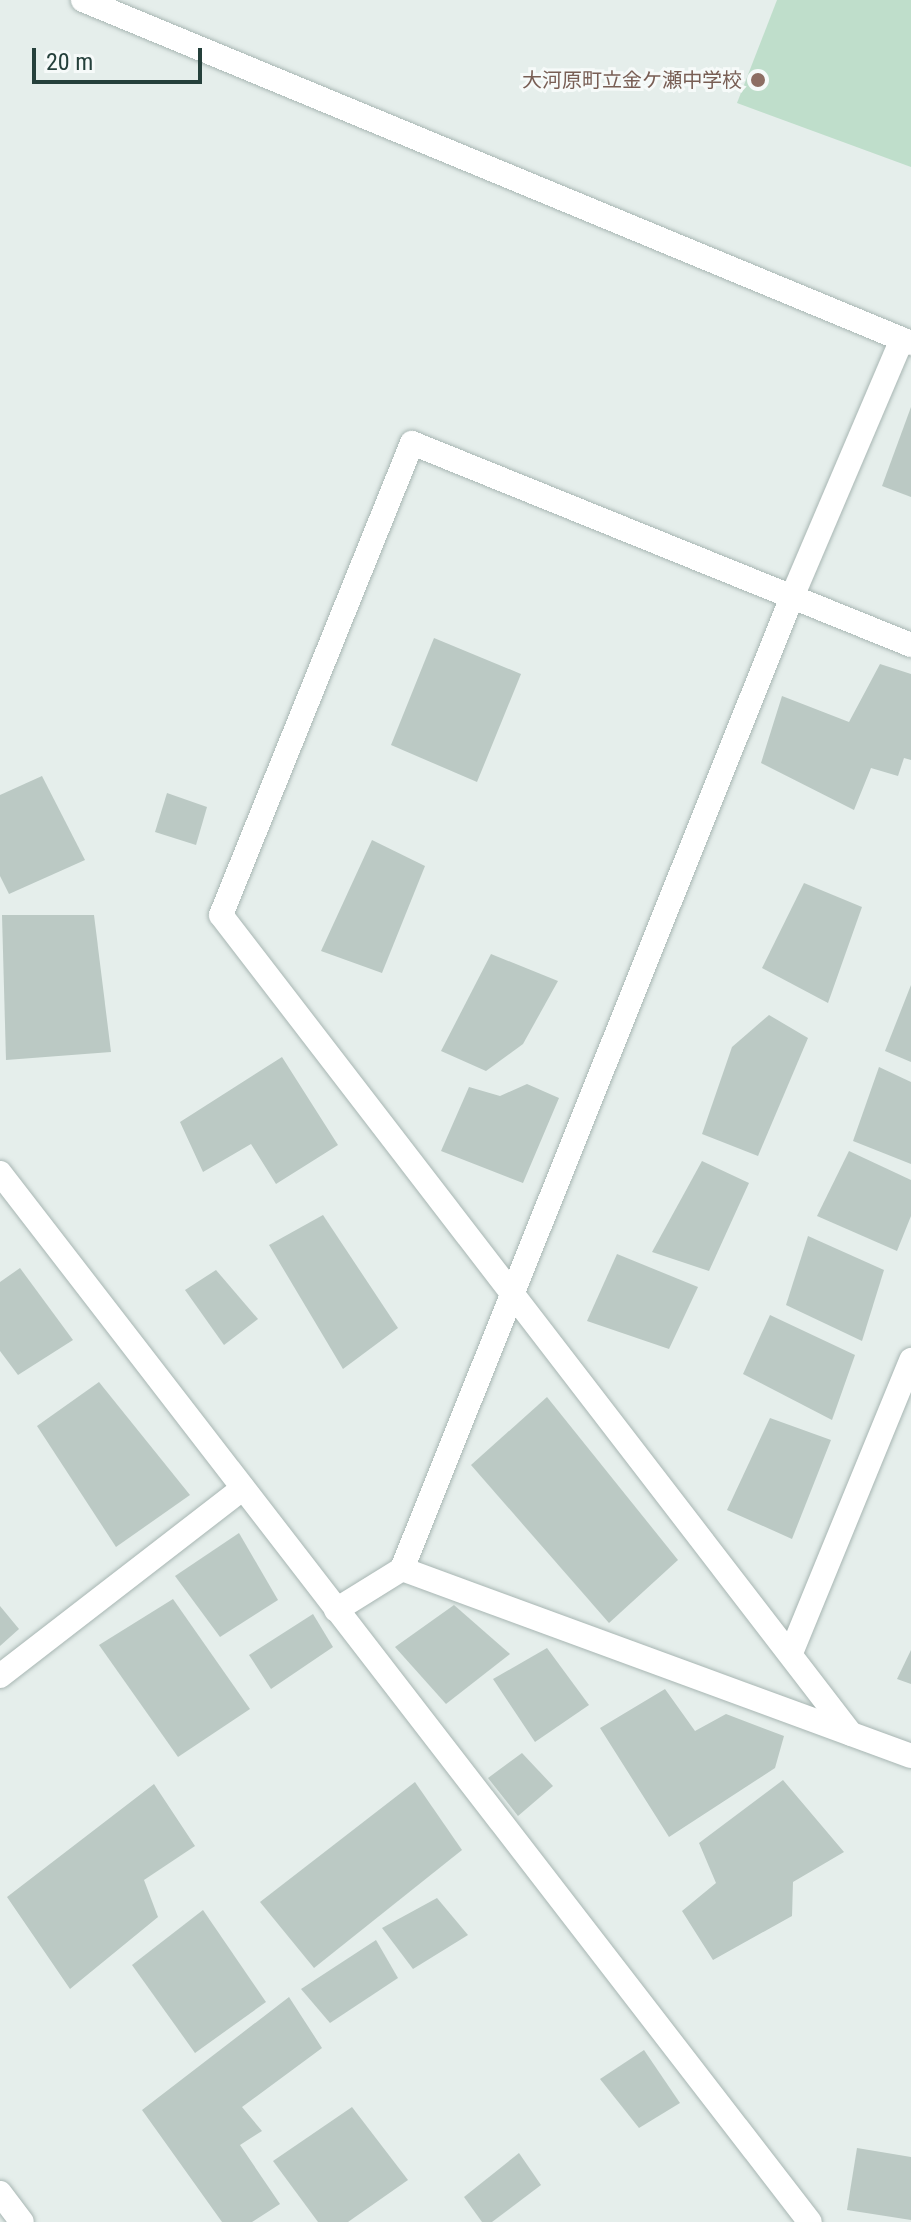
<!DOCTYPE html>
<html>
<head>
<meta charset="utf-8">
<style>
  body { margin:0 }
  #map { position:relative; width:911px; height:2222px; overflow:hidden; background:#e5eeeb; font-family:"Roboto Condensed","Noto Sans JP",sans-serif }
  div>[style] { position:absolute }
  .green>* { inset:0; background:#bfdecb }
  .building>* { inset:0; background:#bbc9c4 }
  .roads { filter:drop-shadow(0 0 2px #a8b6b3) drop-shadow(0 0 2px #a8b6b3) }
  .minor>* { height:24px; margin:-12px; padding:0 12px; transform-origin:12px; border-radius:12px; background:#fff }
  .dots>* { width:22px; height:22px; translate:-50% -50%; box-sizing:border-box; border:4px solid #f6faf9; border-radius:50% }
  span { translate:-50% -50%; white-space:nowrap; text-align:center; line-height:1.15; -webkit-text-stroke:6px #f6faf9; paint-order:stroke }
  .education-label { font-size:20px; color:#785e54 }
  .right { translate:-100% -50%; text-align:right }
  .scale { position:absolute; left:32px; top:48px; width:170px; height:36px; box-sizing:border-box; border:4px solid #25403b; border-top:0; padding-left:10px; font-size:24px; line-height:28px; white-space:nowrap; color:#25403b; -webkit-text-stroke:6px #f6faf9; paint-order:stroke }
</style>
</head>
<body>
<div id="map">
  <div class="green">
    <i style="clip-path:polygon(777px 0,911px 0,911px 167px,737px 103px)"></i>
  </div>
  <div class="building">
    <i style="clip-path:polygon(911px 407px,911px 497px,882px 486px)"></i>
    <i style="clip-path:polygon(434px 638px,521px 674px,477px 782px,391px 745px)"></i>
    <i style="clip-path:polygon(880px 664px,911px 674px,911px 760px,904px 758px,898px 776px,871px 768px,854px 810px,761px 763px,782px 696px,849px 722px)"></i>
    <i style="clip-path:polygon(42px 776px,85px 860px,9px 894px,0 876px,0 795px)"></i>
    <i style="clip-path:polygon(167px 793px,207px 807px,196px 845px,155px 832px)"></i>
    <i style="clip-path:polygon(372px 840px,425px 866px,382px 973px,321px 951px)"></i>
    <i style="clip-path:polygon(804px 883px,862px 907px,828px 1003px,762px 968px)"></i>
    <i style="clip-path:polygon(2px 915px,94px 915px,111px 1052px,6px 1060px)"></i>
    <i style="clip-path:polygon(491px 954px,558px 981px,523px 1044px,486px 1071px,441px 1051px)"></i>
    <i style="clip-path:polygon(911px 985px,911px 1062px,885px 1051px)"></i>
    <i style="clip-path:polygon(769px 1015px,808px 1038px,758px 1156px,702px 1134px,732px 1047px)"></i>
    <i style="clip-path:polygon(282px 1057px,338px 1145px,276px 1184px,251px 1144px,203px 1172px,180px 1122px)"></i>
    <i style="clip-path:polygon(879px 1067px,911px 1082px,911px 1164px,853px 1141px)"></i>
    <i style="clip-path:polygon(527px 1084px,559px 1098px,523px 1183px,441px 1151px,469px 1087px,500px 1096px)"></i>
    <i style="clip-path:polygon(849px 1151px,911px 1180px,911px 1216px,897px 1251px,817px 1216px)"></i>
    <i style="clip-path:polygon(702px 1161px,749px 1183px,709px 1271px,652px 1252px)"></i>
    <i style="clip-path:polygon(323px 1215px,398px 1328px,343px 1369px,269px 1245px)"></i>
    <i style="clip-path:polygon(808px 1236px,884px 1270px,862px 1341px,786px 1305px)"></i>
    <i style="clip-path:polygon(617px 1254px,698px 1287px,669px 1349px,587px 1321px)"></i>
    <i style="clip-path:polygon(20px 1268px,73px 1340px,18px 1375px,0 1351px,0 1282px)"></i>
    <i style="clip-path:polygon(216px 1270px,258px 1319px,224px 1345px,185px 1290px)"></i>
    <i style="clip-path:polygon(770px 1315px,855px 1355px,832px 1420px,743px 1374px)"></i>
    <i style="clip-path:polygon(99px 1382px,190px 1495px,116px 1547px,37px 1426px)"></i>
    <i style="clip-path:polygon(547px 1397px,678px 1560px,609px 1623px,471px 1465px)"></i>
    <i style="clip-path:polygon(770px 1418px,831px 1440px,792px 1539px,727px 1510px)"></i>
    <i style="clip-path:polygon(239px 1533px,278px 1600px,220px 1637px,175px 1576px)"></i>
    <i style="clip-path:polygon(173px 1599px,250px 1709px,178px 1757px,99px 1645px)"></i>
    <i style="clip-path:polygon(454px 1605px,510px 1654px,446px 1704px,395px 1647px)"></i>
    <i style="clip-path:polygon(0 1606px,19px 1629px,0 1646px)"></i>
    <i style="clip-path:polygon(313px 1614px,333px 1647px,271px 1689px,249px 1655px)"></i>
    <i style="clip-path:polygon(547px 1648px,589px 1705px,535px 1742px,493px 1679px)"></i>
    <i style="clip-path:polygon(911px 1650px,911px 1684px,897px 1679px)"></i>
    <i style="clip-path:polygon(665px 1689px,695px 1731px,726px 1714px,784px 1736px,775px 1768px,669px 1837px,600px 1728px)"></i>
    <i style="clip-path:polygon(522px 1753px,553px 1786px,518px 1816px,488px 1778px)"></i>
    <i style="clip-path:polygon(783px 1780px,844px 1852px,793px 1882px,792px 1916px,713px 1960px,682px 1911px,716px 1883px,699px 1843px)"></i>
    <i style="clip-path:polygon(415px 1782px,462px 1850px,314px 1968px,260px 1902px)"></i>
    <i style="clip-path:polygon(154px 1784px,195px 1846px,144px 1880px,158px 1917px,70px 1989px,7px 1897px)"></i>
    <i style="clip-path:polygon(437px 1898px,468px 1935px,413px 1969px,382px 1928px)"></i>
    <i style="clip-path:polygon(203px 1910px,266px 2002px,195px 2053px,132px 1965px)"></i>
    <i style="clip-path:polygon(376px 1940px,398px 1978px,330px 2023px,301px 1989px)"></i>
    <i style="clip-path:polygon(289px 1997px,322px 2048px,242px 2107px,262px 2131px,240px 2145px,280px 2204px,252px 2222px,222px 2222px,142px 2110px)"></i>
    <i style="clip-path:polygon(644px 2050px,680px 2103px,639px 2128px,600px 2079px)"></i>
    <i style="clip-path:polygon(352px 2107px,408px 2180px,348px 2222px,318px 2222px,273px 2161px)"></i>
    <i style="clip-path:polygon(857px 2148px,911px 2157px,911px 2220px,847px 2210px)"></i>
    <i style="clip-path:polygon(519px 2153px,541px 2185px,492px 2222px,482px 2222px,464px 2197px)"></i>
  </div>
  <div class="roads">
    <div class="minor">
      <i style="left:83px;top:0;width:896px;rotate:22.5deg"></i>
      <i style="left:0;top:1173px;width:1325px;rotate:52.33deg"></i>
      <i style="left:402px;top:1569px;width:542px;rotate:20.17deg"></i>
      <i style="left:336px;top:1610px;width:78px;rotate:-31.8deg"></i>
      <i style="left:402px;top:1569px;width:1047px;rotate:-68.14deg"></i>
      <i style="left:792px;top:597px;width:280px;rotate:-66.9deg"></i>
      <i style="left:791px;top:1653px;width:317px;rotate:-67.7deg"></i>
      <i style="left:0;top:1676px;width:307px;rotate:-37.7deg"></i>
      <i style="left:851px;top:1734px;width:1033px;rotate:-127.57deg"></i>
      <i style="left:221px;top:915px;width:509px;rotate:-67.97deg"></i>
      <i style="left:412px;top:443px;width:538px;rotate:22.04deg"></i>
      <i style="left:0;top:2193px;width:36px;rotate:53deg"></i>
    </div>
  </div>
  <div class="dots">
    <i style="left:758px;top:80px;background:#8d6e63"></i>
  </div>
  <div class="education-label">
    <span class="right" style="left:742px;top:80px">大河原町立金ケ瀬中学校</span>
  </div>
  <div class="scale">20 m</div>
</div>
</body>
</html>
